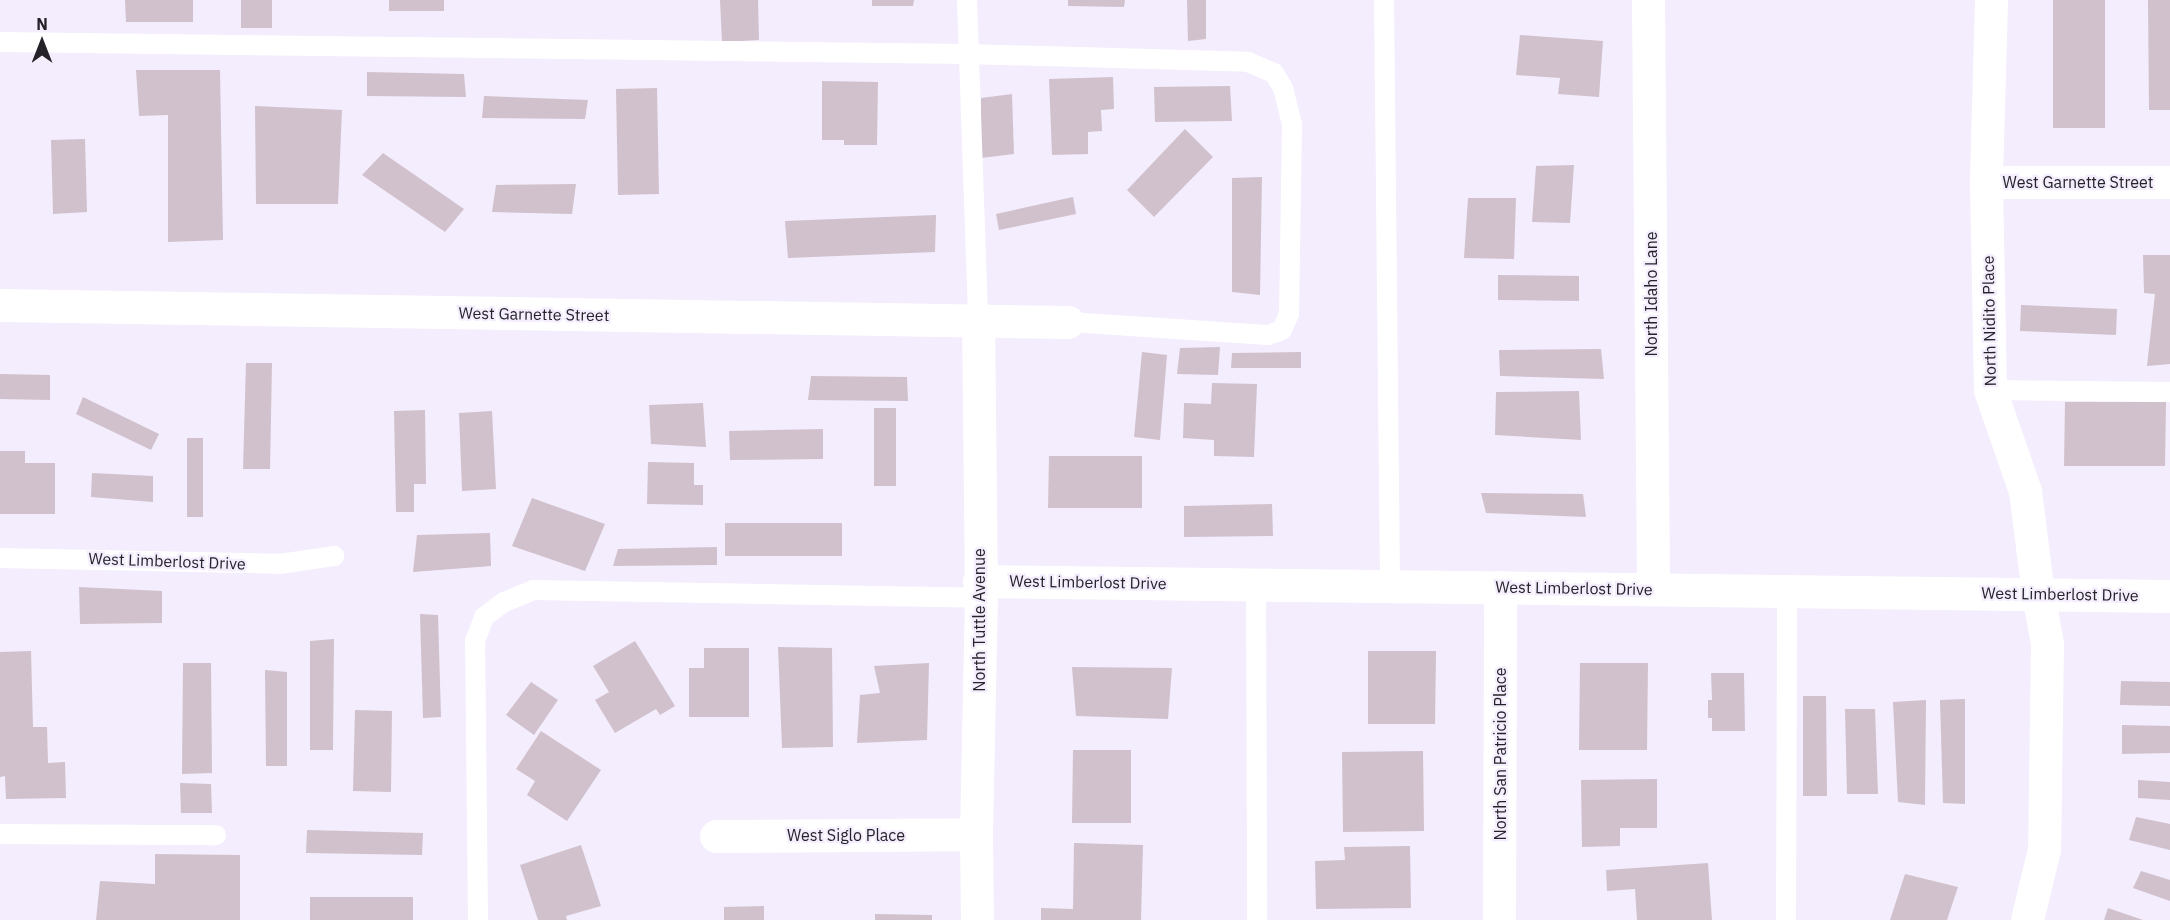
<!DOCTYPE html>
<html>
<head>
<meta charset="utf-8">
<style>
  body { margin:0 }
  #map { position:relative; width:2170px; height:920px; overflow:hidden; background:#f4edfd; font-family:"IBM Plex Sans",sans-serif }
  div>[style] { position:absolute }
  .building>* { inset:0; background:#d0c1cd }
  .service>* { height:20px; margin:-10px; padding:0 10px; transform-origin:10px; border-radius:10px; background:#fff }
  .minor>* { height:33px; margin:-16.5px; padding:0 16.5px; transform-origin:16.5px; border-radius:16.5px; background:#fff }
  span { translate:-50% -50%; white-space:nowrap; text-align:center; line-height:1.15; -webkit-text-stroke:4.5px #f4edfd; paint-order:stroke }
  .street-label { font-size:16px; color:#252329 }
  .north { position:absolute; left:12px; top:12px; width:60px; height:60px; -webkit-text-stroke:4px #f4edfd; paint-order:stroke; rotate:0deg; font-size:16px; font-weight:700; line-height:24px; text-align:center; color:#252329 }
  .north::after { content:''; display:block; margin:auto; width:21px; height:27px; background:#252329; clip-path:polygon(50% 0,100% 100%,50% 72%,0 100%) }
</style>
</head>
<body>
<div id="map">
  <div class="building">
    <i style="clip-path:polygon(125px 0,193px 0,193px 22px,126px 22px)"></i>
    <i style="clip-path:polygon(241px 0,272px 0,272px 28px,241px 28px)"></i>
    <i style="clip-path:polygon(389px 0,444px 0,444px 11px,389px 11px)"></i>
    <i style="clip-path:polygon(720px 0,758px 0,759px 40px,722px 42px)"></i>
    <i style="clip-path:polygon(872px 0,914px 0,913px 6px,872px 6px)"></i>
    <i style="clip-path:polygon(1068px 0,1125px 0,1124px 7px,1068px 6px)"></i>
    <i style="clip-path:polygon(1187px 0,1206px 0,1206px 39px,1188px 41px)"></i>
    <i style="clip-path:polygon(2053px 0,2105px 0,2105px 128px,2053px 128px)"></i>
    <i style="clip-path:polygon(2148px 0,2170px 0,2170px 110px,2149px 110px)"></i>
    <i style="clip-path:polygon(1520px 35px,1603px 41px,1599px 97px,1558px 94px,1560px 78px,1516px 75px)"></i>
    <i style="clip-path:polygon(136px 70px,220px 70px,223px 240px,168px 242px,168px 115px,139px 116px)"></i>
    <i style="clip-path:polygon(367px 72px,464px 74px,466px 97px,367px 96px)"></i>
    <i style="clip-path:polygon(1113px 77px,1114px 109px,1101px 110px,1102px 131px,1088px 132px,1088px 154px,1052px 155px,1049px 79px)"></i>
    <i style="clip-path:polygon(822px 81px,878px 82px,877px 145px,844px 145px,844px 140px,822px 140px)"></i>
    <i style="clip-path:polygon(1230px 86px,1232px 121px,1155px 122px,1154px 87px)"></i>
    <i style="clip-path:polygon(657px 88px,659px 194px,618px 195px,616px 89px)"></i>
    <i style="clip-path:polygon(1012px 94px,1014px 154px,981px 158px,981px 98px)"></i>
    <i style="clip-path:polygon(484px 96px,588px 100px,585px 119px,482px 118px)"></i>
    <i style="clip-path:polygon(255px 106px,342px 110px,338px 204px,256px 204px)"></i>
    <i style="clip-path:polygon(1185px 129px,1213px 157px,1154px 217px,1127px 190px)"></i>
    <i style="clip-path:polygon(85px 139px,87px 212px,53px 214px,51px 140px)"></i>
    <i style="clip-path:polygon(383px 153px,464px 209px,445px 232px,362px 175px)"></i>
    <i style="clip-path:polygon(1574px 165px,1570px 223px,1532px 222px,1536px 166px)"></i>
    <i style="clip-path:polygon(1262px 177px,1260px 295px,1232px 292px,1232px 178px)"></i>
    <i style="clip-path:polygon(576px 184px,572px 214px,492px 212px,496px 185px)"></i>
    <i style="clip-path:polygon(1073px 197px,1076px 214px,999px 230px,996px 214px)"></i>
    <i style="clip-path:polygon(1468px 198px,1516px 198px,1514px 259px,1464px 258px)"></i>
    <i style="clip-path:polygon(936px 215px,935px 252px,788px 258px,785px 221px)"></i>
    <i style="clip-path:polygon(2143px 255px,2170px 255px,2170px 364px,2147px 366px,2155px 294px,2144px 293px)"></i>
    <i style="clip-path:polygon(1498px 275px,1579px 276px,1579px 301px,1498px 300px)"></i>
    <i style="clip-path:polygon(2021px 305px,2117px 309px,2116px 335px,2020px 331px)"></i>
    <i style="clip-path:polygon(1220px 347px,1218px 375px,1177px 374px,1180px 348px)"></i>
    <i style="clip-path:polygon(1601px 349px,1604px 379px,1500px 376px,1499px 350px)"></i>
    <i style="clip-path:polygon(1142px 352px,1167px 355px,1160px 440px,1134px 437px)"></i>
    <i style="clip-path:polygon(1301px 352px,1301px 368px,1231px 368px,1232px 353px)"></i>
    <i style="clip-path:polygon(246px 363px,272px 363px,270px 469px,243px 469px)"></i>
    <i style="clip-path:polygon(0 374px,50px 375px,50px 400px,0 399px)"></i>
    <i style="clip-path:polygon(811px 376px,907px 377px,908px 401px,808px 400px)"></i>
    <i style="clip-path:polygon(1212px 383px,1257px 384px,1254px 457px,1214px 456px,1214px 440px,1183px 438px,1184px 403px,1211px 404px)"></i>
    <i style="clip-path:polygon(1579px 391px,1581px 440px,1495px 435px,1496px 392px)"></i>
    <i style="clip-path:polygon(83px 397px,159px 434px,151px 450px,76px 414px)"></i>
    <i style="clip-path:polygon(2065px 402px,2166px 402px,2165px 466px,2064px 466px)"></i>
    <i style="clip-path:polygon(703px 403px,706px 447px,651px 444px,649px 405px)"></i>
    <i style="clip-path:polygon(874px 408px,896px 408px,896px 486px,874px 486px)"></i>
    <i style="clip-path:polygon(425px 410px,426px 484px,414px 484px,414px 512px,396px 512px,394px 411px)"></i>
    <i style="clip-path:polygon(492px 411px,496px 489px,462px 491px,459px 413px)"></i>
    <i style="clip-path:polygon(823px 429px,823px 459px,730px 460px,729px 431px)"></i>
    <i style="clip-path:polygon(187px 438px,203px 438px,203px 517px,187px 517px)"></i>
    <i style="clip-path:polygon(0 451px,25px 451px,25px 463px,55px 463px,55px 514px,0 514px)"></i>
    <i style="clip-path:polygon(1049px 456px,1142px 456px,1142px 508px,1048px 508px)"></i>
    <i style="clip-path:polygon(648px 462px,694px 463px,694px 485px,703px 485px,703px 505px,647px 504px)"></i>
    <i style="clip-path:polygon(92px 473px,153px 476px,153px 502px,91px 497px)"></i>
    <i style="clip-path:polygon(1481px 493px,1583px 494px,1586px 517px,1486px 513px)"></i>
    <i style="clip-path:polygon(532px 498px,605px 524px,585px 571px,512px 546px)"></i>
    <i style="clip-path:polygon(1272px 504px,1273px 536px,1184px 537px,1184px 506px)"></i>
    <i style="clip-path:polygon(725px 523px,842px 523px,842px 556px,725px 556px)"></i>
    <i style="clip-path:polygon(490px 533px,491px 566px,413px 572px,417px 535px)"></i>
    <i style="clip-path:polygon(717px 547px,717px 565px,613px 566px,618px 549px)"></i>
    <i style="clip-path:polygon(79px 587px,162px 591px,162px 623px,80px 624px)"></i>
    <i style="clip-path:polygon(420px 614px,438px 615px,441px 717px,423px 718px)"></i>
    <i style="clip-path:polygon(334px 639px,333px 750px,310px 750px,310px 641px)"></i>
    <i style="clip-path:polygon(635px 641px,675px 706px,660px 715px,656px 709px,615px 733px,595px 700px,609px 692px,593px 666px)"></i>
    <i style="clip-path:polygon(778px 647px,832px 648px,833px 747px,782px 748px)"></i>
    <i style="clip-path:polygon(704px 648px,749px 648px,749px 717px,689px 717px,689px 668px,704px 668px)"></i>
    <i style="clip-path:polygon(31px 651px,33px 727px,47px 727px,48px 763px,65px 762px,66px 798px,6px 799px,5px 776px,0 777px,0 652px)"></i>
    <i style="clip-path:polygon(1368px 651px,1436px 651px,1435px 724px,1368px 724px)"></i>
    <i style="clip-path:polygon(183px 663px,211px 663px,212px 773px,182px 774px)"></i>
    <i style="clip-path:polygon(929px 663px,927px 740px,857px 743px,860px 695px,880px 693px,874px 666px)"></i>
    <i style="clip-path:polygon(1580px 663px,1648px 663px,1647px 750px,1579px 750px)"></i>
    <i style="clip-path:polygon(1072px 667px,1172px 668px,1168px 719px,1076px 716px)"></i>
    <i style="clip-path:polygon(265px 670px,287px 672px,287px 766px,266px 766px)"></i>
    <i style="clip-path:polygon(1711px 673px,1744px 673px,1745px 731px,1712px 731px,1712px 718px,1708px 718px,1708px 700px,1712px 700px)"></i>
    <i style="clip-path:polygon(2121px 681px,2170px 682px,2170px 706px,2120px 705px)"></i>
    <i style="clip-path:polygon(531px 682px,558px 700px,534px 735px,506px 715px)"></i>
    <i style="clip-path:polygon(1803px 696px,1826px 696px,1827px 796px,1803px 796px)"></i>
    <i style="clip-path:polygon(1965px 699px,1965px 804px,1943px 803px,1940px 700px)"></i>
    <i style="clip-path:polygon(1926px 700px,1925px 805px,1898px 802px,1893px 702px)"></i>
    <i style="clip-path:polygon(1845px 709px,1875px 709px,1878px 794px,1847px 794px)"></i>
    <i style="clip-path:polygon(355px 710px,392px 711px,391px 792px,353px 791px)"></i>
    <i style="clip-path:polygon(2122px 725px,2170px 726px,2170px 753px,2122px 754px)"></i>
    <i style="clip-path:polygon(541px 731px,601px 770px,567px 821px,527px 795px,535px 781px,516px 769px)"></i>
    <i style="clip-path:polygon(1073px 750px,1131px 750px,1131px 823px,1072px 823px)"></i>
    <i style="clip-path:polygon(1423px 751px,1424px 831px,1343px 832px,1342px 752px)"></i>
    <i style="clip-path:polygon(1657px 779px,1657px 828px,1620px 828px,1620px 846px,1582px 847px,1581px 780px)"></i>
    <i style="clip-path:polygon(2138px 780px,2170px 782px,2170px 800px,2138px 798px)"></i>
    <i style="clip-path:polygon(180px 783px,211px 784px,212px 813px,181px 813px)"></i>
    <i style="clip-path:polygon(2136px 817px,2170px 824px,2170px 850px,2129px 840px)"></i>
    <i style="clip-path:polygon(307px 830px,423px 833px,422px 855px,306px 853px)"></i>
    <i style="clip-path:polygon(1074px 843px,1143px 845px,1141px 920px,1041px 920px,1041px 908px,1073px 909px)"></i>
    <i style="clip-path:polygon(581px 845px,601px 906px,566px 916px,567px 920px,538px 920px,520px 865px)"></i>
    <i style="clip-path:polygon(1410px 846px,1411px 908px,1316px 909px,1315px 861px,1345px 860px,1344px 847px)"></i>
    <i style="clip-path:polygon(155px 854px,240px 855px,240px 920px,96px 920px,100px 881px,155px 884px)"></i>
    <i style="clip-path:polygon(1708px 863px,1712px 920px,1637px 920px,1635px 889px,1607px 891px,1606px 870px)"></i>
    <i style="clip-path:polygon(2141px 871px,2170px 880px,2170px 901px,2133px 888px)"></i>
    <i style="clip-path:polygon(1905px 874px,1958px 887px,1947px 920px,1890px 920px)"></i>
    <i style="clip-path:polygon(310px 897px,413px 897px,413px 920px,310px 920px)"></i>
    <i style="clip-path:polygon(764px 906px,764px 920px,724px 920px,724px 907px)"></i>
    <i style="clip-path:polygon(2108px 908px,2143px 920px,2104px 920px)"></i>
    <i style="clip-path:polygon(875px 914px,932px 915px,932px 920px,875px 920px)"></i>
  </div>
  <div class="service">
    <i style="left:967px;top:0;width:321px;rotate:88deg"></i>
    <i style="left:1384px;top:0;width:586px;rotate:89.41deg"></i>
    <i style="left:0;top:42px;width:967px;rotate:0.71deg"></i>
    <i style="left:967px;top:54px;width:281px;rotate:1.6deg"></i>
    <i style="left:1248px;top:62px;width:28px;rotate:23deg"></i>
    <i style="left:1274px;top:73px;width:17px;rotate:59deg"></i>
    <i style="left:1283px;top:88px;width:38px;rotate:76deg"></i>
    <i style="left:1292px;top:125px;width:189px;rotate:90.9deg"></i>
    <i style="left:1289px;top:314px;width:17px;rotate:114deg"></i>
    <i style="left:1282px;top:330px;width:15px;rotate:160deg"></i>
    <i style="left:1268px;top:335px;width:200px;rotate:-176.3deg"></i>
    <i style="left:1990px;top:390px;width:180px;rotate:0.6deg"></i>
    <i style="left:0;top:558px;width:280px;rotate:1.2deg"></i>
    <i style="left:280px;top:564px;width:55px;rotate:-8.4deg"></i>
    <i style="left:1256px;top:584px;width:336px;rotate:89.8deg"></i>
    <i style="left:0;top:834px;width:216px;rotate:0.3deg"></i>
    <i style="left:478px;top:920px;width:279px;rotate:-90.6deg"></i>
    <i style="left:475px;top:641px;width:26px;rotate:-69deg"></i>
    <i style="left:484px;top:617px;width:25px;rotate:-37deg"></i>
    <i style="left:504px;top:602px;width:31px;rotate:-22deg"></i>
    <i style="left:533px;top:590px;width:448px;rotate:1deg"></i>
    <i style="left:1786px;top:920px;width:329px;rotate:-89.8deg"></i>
  </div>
  <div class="minor">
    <i style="left:1648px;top:0;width:589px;rotate:89.51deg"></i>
    <i style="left:1991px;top:0;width:182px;rotate:91.6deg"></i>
    <i style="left:1986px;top:182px;width:208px;rotate:88.9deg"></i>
    <i style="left:1990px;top:390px;width:107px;rotate:70.9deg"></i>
    <i style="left:2025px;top:491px;width:104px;rotate:82.8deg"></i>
    <i style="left:2038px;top:594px;width:50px;rotate:79.6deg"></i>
    <i style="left:2047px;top:643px;width:206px;rotate:90.8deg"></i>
    <i style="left:2044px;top:849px;width:73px;rotate:103.5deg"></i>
    <i style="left:1986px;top:182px;width:184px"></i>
    <i style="left:0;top:305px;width:1068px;rotate:0.91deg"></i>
    <i style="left:979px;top:581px;width:1191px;rotate:0.72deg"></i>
    <i style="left:716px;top:836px;width:260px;rotate:-0.4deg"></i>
    <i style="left:977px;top:920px;width:86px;rotate:-90.7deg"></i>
    <i style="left:976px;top:834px;width:236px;rotate:-88.8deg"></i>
    <i style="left:981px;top:598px;width:277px;rotate:-90.6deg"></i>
    <i style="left:1499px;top:920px;width:333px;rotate:-89.8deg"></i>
  </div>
  <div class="street-label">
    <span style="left:2078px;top:182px">West Garnette Street</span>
    <span style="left:1651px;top:294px;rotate:-90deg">North Idaho Lane</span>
    <span style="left:534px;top:314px;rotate:1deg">West Garnette Street</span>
    <span style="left:1989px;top:321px;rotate:-91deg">North Nidito Place</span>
    <span style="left:167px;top:561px;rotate:2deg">West Limberlost Drive</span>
    <span style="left:1088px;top:582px;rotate:1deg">West Limberlost Drive</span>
    <span style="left:1574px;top:588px;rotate:1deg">West Limberlost Drive</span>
    <span style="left:2060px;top:594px;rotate:1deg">West Limberlost Drive</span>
    <span style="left:979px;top:620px;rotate:-90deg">North Tuttle Avenue</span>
    <span style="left:1500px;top:754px;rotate:-90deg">North San Patricio Place</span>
    <span style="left:846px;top:835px">West Siglo Place</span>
  </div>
  <div class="north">N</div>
</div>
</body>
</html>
